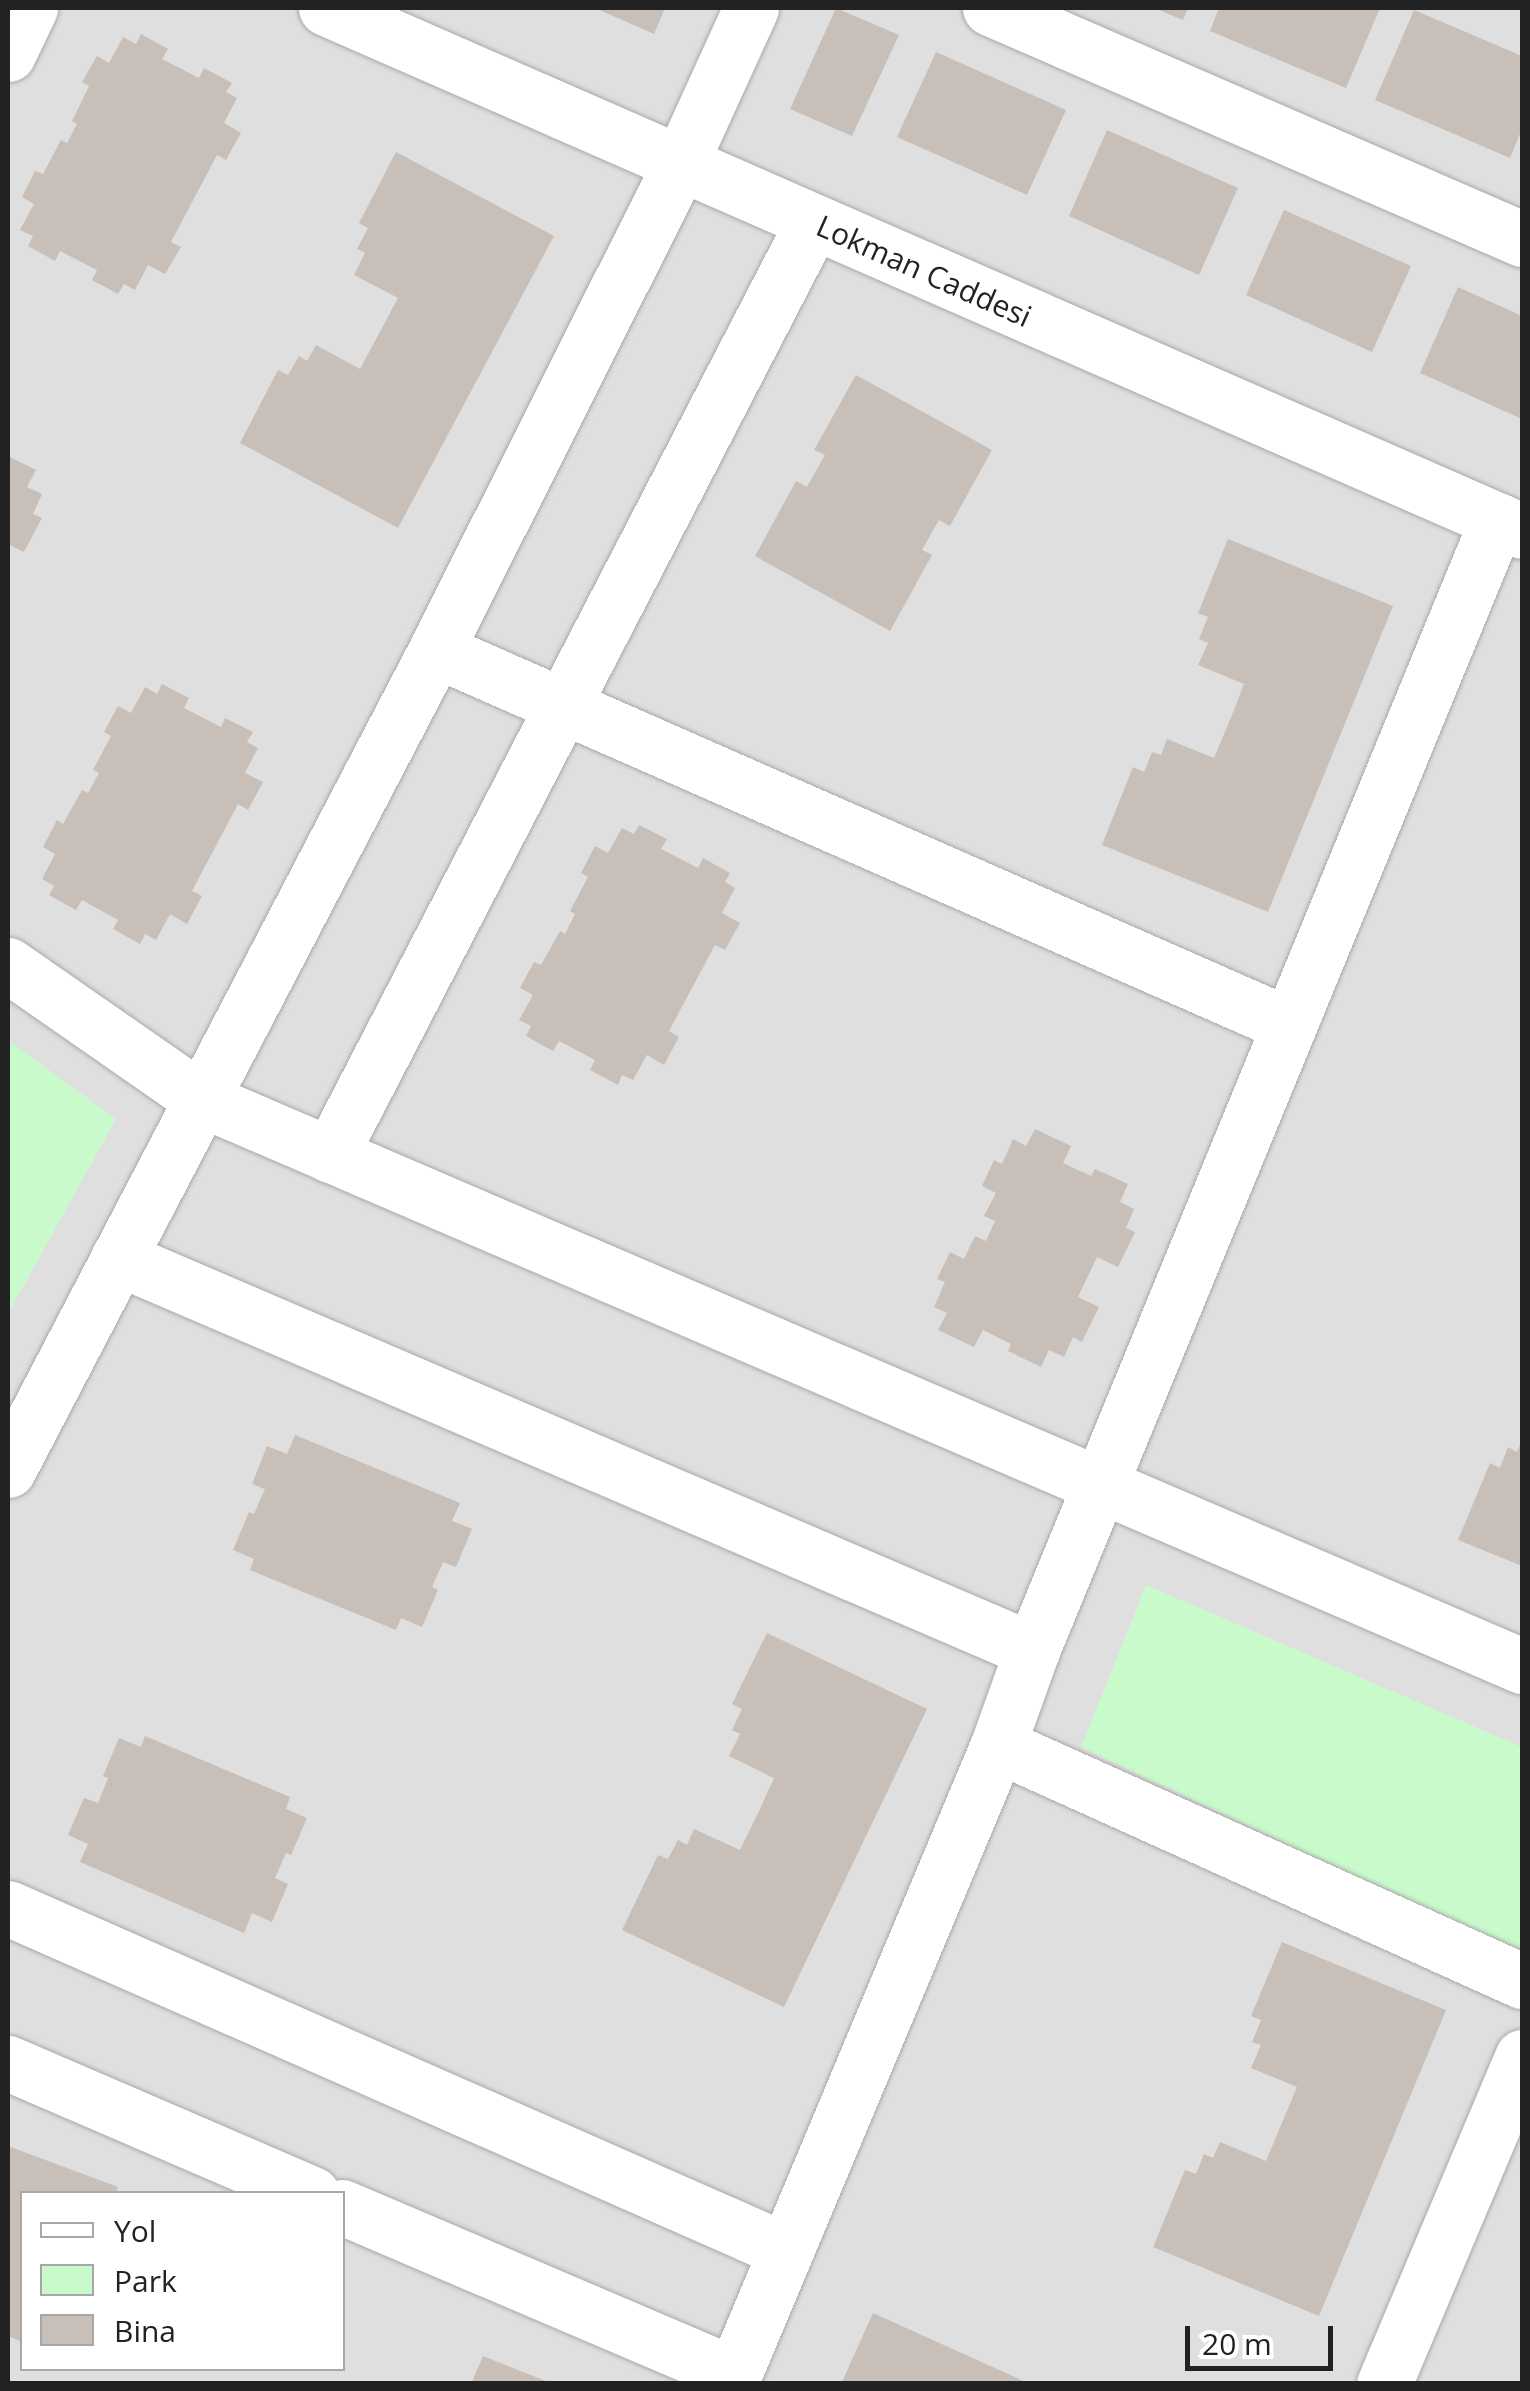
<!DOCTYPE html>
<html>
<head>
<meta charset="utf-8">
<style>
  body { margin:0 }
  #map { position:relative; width:1530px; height:2391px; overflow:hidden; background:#f2efe9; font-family:"Open Sans",sans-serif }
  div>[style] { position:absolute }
  .residential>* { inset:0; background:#e0dfdf }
  .park>* { inset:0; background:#c8facc }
  .building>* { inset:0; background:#c7bfb8 }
  .roads { filter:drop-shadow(0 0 2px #a9a9a9) drop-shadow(0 0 2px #a9a9a9) }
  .minor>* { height:55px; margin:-27.5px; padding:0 27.5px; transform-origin:27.5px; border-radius:27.5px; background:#fff }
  span { translate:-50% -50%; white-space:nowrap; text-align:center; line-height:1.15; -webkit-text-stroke:8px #fff; paint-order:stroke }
  .street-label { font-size:30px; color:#222 }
  .frame { position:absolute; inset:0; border:10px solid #222; pointer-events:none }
  .legend { position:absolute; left:20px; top:2191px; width:325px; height:180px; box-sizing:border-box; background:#fff; border:2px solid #a7a7a7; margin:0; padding:12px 18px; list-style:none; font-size:30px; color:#222 }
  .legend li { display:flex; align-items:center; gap:20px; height:50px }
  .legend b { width:50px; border:2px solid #a7a7a7 }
  .scale { position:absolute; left:1185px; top:2326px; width:148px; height:45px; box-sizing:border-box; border:5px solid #222; border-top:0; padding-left:12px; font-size:30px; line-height:35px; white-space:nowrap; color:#222; -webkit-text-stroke:8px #fff; paint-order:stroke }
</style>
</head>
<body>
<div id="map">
  <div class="residential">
    <i style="clip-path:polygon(evenodd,8px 8px,1522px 8px,1522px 2383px,8px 2384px,8px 8px,22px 2194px,342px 2194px,342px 2368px,22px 2368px,22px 2194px)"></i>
  </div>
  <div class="park">
    <i style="clip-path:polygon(8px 1040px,116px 1119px,8px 1314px)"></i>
    <i style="clip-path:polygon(1146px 1585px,1522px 1747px,1522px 1955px,1081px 1747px)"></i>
  </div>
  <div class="building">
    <i style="clip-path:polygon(595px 8px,665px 8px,654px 34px)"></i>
    <i style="clip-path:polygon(836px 8px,899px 35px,852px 136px,790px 109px)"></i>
    <i style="clip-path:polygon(1154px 8px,1188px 8px,1183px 20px)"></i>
    <i style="clip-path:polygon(1219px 8px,1380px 8px,1346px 88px,1210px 31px)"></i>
    <i style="clip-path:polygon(1414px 10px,1522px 56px,1522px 129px,1510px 158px,1375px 100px)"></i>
    <i style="clip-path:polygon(141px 34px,168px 49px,162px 59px,199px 78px,204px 68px,232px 83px,226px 92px,237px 98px,224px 123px,241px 133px,226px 160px,217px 155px,171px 242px,181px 247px,165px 274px,148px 265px,135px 290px,124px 284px,118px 294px,92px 280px,97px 270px,60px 251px,55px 261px,28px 246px,33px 236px,20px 230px,34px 204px,22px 197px,35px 171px,43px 174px,61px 140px,67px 143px,77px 124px,72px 121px,89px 86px,82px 82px,97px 56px,109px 63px,123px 37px,136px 44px)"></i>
    <i style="clip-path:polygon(936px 52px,1066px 110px,1027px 195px,897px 137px)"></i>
    <i style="clip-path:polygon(1107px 130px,1238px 188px,1199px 275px,1069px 216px)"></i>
    <i style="clip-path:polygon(396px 152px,554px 236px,398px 528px,240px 443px,278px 370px,288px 375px,299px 356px,307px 361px,316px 345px,360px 369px,398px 298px,354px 275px,365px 253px,357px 249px,368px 228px,359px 223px)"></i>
    <i style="clip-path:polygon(1284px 210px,1411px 266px,1372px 352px,1246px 295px)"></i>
    <i style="clip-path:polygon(1458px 287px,1522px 316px,1522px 419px,1420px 373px)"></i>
    <i style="clip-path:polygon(856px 375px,992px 450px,950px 526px,939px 520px,922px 550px,932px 555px,890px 631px,755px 556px,796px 481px,807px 487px,825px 455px,814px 450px)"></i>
    <i style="clip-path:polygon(8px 456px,36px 470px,27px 487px,42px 494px,33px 514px,42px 518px,24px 552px,8px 544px)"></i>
    <i style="clip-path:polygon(1228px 539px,1393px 606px,1268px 912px,1102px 845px,1133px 767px,1144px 772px,1152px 752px,1161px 755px,1167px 739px,1214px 758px,1232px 715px,1244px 684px,1198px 665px,1208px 643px,1199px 639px,1208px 617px,1198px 613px)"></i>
    <i style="clip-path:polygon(162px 684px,189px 698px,184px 708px,221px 727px,225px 718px,253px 732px,247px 742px,258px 748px,245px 773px,263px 782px,248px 810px,238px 804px,192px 891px,202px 896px,187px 924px,170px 914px,156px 940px,145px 934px,140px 944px,113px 929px,118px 920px,82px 900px,76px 910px,49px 895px,54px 886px,42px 879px,55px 854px,43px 847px,57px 820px,63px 824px,82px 790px,88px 793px,99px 773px,93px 770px,111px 736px,104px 732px,118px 706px,131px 713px,145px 687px,157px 694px)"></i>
    <i style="clip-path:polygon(639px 825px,667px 839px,661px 849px,698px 868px,703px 858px,730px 873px,725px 882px,735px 888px,722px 913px,740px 923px,725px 950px,715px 945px,669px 1031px,679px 1037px,664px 1065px,647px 1055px,633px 1080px,622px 1075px,618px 1085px,590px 1070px,595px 1060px,559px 1041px,553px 1051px,526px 1036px,531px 1026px,519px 1020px,533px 995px,520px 988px,534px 962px,541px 965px,560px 931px,565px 934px,575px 914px,570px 911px,588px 877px,581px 873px,595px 846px,608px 853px,622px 828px,634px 834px)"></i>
    <i style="clip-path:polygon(1035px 1129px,1071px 1146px,1063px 1163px,1091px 1176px,1095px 1169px,1128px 1184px,1120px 1202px,1134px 1209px,1126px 1228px,1135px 1232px,1118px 1267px,1097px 1257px,1078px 1297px,1099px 1307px,1082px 1342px,1073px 1337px,1064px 1357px,1049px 1350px,1041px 1367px,1008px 1351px,1011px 1344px,983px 1330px,974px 1347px,938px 1330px,947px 1313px,934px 1307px,945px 1282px,937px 1279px,950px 1252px,964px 1259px,975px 1236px,986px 1241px,995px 1221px,984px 1216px,996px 1193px,982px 1186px,994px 1160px,1002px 1164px,1013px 1139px,1026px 1146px)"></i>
    <i style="clip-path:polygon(295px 1435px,460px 1503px,452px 1521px,472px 1529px,456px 1567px,443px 1562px,432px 1587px,438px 1590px,422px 1627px,401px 1618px,396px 1630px,250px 1570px,254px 1559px,233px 1550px,249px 1512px,254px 1514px,265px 1489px,252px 1484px,267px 1446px,287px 1454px)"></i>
    <i style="clip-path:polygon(1522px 1439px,1522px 1566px,1458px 1540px,1490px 1463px,1500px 1468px,1508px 1447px,1517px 1452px)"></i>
    <i style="clip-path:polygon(767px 1633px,927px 1709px,784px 2007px,622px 1930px,658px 1855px,668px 1859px,678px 1840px,687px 1845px,694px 1829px,740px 1850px,760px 1809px,774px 1778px,729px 1756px,740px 1734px,732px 1730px,742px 1709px,732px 1704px)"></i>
    <i style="clip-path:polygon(145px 1736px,290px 1797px,286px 1809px,307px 1818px,291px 1855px,286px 1853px,275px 1878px,288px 1884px,272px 1922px,252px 1913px,244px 1933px,80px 1862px,88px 1844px,68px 1835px,84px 1798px,98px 1803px,108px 1778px,103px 1776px,119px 1738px,141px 1747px)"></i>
    <i style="clip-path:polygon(1282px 1942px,1446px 2010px,1319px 2316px,1153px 2247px,1185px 2170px,1196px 2174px,1204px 2154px,1213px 2158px,1220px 2142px,1266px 2161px,1297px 2087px,1251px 2068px,1261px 2045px,1252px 2042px,1261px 2020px,1251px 2016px)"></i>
    <i style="clip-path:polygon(8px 2146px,118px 2187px,115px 2194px,22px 2194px,22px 2342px,8px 2336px)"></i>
    <i style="clip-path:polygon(873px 2313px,1030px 2384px,841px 2384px)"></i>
    <i style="clip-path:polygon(483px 2356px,551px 2383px,551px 2384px,471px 2384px)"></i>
  </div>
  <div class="roads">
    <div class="minor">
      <i style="left:326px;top:8px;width:1305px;rotate:23.62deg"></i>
      <i style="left:990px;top:8px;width:580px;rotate:23.47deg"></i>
      <i style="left:8px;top:54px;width:51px;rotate:-64.4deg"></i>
      <i style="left:436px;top:650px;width:932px;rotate:23.73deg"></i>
      <i style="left:8px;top:965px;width:235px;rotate:34.8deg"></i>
      <i style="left:201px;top:1099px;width:1438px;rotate:23.23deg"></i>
      <i style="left:330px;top:1155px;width:1051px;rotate:-62.63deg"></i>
      <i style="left:118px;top:1258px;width:995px;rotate:23.21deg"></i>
      <i style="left:8px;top:1470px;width:925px;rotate:-62.44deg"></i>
      <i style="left:436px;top:650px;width:544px;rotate:-63.34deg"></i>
      <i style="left:680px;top:164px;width:171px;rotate:-65.5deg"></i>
      <i style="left:998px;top:1745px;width:575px;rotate:24.25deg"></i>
      <i style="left:8px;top:1908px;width:849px;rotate:23.76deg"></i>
      <i style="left:8px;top:2063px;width:331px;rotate:23.3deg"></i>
      <i style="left:342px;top:2207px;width:425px;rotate:23.1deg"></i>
      <i style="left:730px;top:2384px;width:693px;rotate:-67.25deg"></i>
      <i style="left:998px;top:1745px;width:101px;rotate:-70.3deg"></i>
      <i style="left:1032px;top:1650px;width:1222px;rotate:-67.63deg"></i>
      <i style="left:1384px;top:2384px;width:355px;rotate:-67.1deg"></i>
    </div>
  </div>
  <div class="street-label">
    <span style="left:924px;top:271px;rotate:24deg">Lokman Caddesi</span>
  </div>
  <div class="frame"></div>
  <ul class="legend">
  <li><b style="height:12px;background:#fff"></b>Yol</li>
  <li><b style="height:28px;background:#c8facc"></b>Park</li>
  <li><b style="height:28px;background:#c7bfb8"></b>Bina</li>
  </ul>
  <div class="scale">20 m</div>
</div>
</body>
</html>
